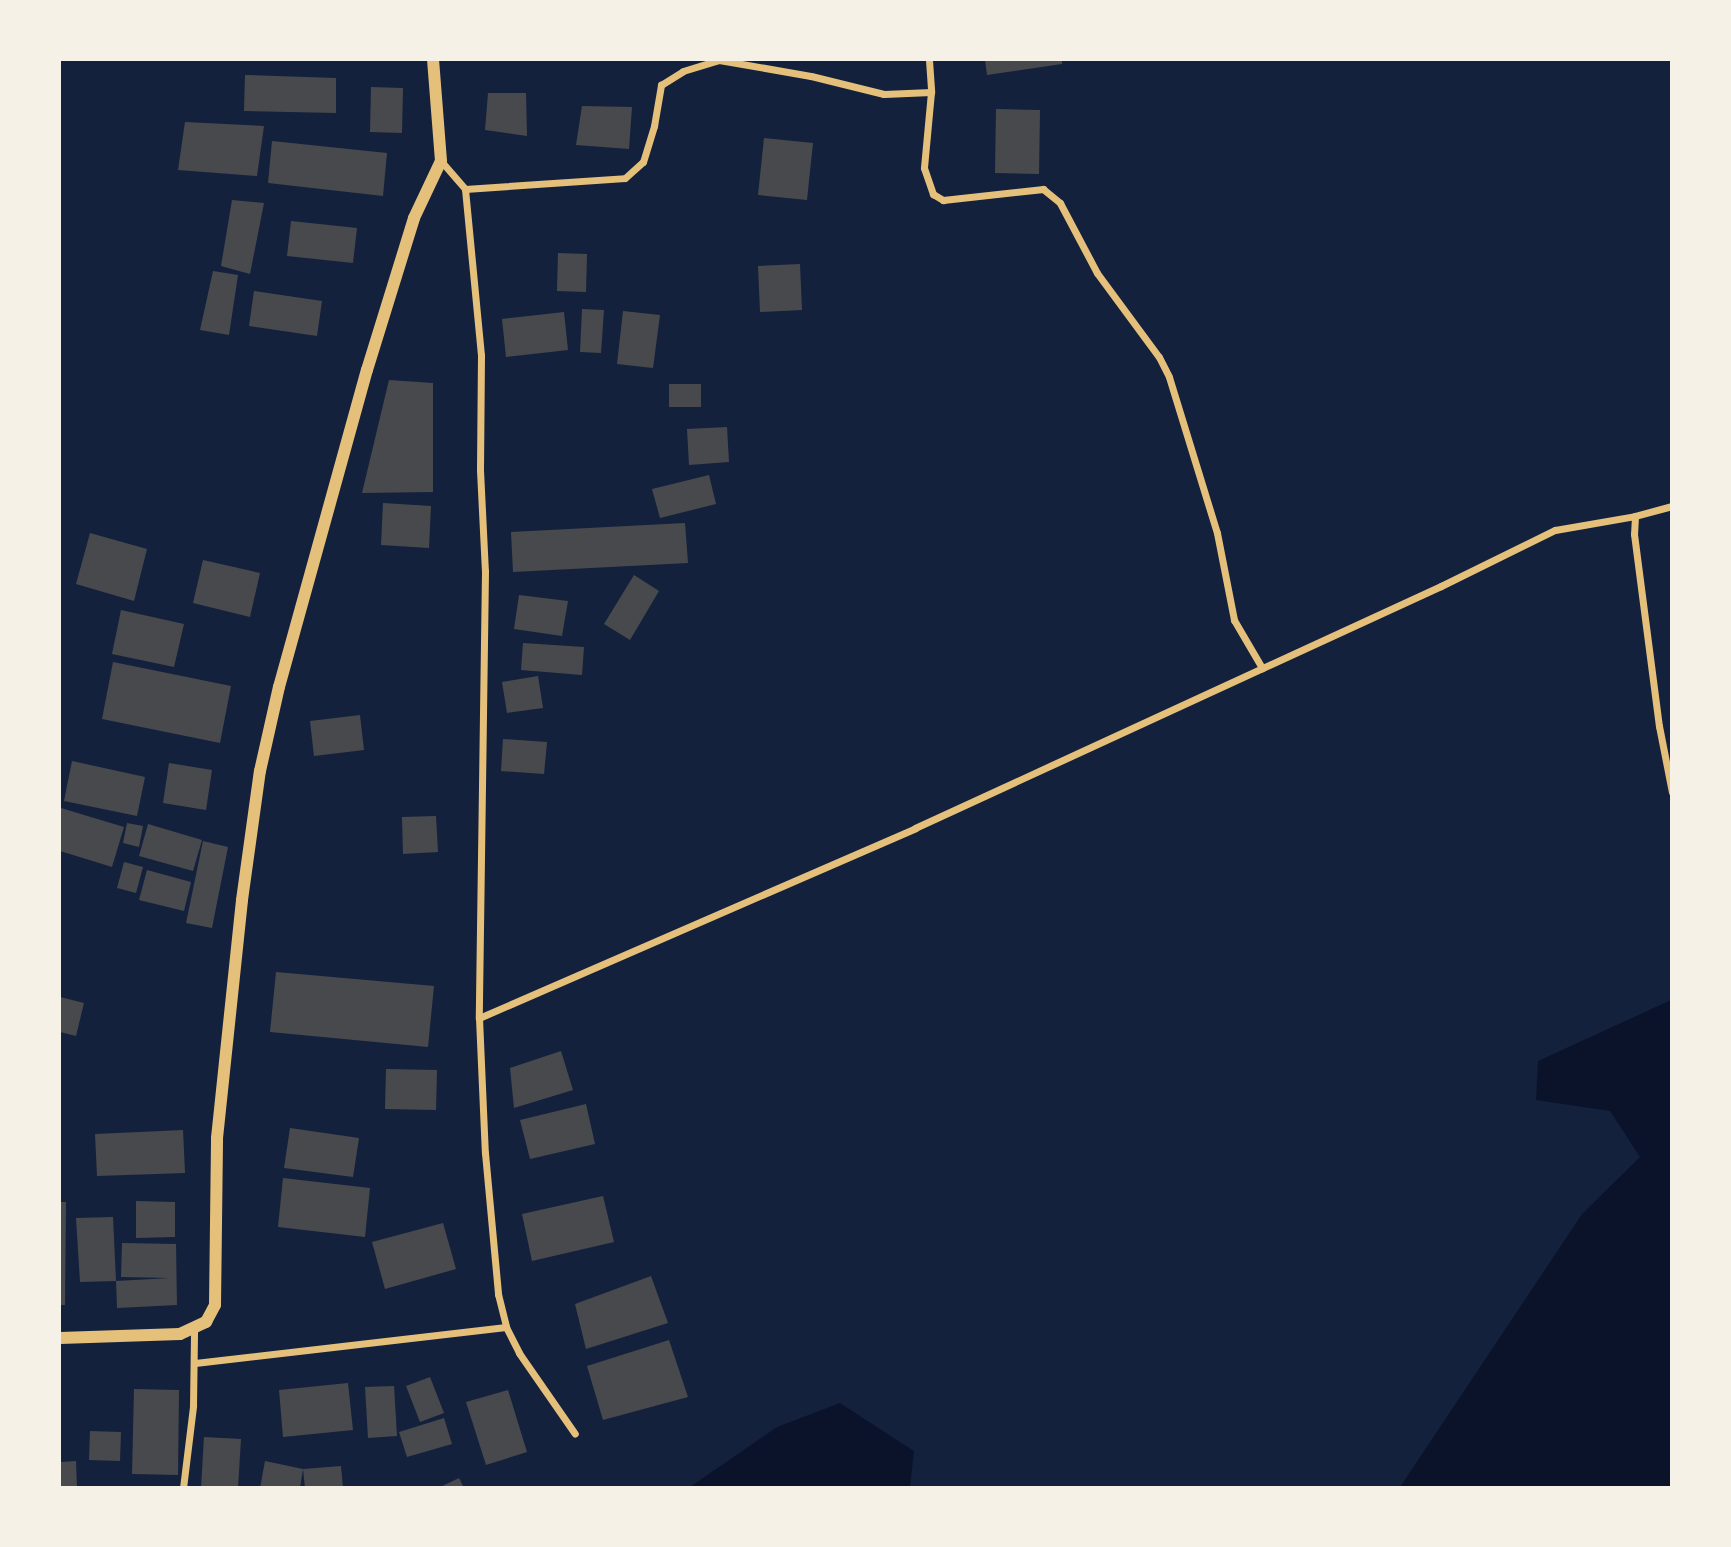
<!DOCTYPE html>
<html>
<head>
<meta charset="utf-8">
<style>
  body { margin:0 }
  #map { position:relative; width:1731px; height:1547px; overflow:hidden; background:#14213d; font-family:Figtree,sans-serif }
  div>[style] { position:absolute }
  .water>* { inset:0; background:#0b132b }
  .building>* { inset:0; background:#48494c }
  .minor>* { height:7px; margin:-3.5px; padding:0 3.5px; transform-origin:3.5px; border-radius:3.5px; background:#e5c07b }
  .tertiary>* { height:12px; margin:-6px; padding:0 6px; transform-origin:6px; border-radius:6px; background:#e5c07b }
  span { translate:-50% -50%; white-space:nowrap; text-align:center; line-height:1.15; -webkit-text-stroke:5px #f6f1e7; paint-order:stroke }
  .frame { position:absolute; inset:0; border:61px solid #f6f1e7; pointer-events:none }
</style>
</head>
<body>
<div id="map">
  <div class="water">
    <i style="clip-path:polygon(1671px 1000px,1671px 1487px,1400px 1487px,1582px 1214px,1640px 1157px,1610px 1111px,1536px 1100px,1538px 1061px)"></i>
    <i style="clip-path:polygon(840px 1403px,914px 1451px,910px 1487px,690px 1487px,777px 1427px)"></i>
  </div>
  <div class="building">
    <i style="clip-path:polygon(985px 60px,1062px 60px,1062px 64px,987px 75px)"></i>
    <i style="clip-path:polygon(245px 75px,336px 78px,336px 113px,244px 111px)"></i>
    <i style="clip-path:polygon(371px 87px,403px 88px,402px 133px,370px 132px)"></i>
    <i style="clip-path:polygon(488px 93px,526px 93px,527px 136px,485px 130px)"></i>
    <i style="clip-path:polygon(582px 106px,632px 107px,629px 149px,576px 145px)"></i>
    <i style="clip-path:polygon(996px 109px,1040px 110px,1039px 174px,995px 173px)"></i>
    <i style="clip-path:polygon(185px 122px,264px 126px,257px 176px,178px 170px)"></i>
    <i style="clip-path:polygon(764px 138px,813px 143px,807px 200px,758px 195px)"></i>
    <i style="clip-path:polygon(272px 141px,387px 153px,383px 196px,268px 183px)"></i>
    <i style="clip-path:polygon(232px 200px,264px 203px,250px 274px,221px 266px)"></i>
    <i style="clip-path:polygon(291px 221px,357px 228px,353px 263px,287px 256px)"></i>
    <i style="clip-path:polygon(558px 253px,587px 254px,586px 292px,557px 291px)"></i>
    <i style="clip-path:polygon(800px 264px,802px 310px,760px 312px,758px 266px)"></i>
    <i style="clip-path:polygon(213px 271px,238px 275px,229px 335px,200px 330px)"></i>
    <i style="clip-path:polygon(254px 291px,322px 301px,317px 336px,249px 326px)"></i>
    <i style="clip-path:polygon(582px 309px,604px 310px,601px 353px,580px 352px)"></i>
    <i style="clip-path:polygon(623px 311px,660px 315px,653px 368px,617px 364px)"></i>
    <i style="clip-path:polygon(564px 312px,568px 350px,506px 357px,502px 319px)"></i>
    <i style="clip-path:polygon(389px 380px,433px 383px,433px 492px,362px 493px)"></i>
    <i style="clip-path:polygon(669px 384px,701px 384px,701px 407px,669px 407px)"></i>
    <i style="clip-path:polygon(727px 427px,729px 462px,689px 465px,687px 429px)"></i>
    <i style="clip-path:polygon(709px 475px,716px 504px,660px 518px,652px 489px)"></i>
    <i style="clip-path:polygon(383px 503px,431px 506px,429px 548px,381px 545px)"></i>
    <i style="clip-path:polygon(685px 523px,688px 563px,513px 572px,511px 532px)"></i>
    <i style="clip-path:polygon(90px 533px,147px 549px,134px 601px,76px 584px)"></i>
    <i style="clip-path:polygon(203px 560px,260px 573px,250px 617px,193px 603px)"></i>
    <i style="clip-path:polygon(634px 575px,659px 591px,630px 640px,604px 624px)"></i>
    <i style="clip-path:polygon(519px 595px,568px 601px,562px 636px,514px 629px)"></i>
    <i style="clip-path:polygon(121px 610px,184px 624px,174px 667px,112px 654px)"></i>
    <i style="clip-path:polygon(523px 643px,584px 647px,582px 675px,521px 670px)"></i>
    <i style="clip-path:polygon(113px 662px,231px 686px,220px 743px,102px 719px)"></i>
    <i style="clip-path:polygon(538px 676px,543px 708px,507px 713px,502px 682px)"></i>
    <i style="clip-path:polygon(360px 715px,364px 750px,314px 756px,310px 721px)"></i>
    <i style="clip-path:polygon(503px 739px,547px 742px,544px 774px,501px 771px)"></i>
    <i style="clip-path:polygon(72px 761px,145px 777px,137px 816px,64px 801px)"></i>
    <i style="clip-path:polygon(169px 763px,212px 770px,206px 810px,163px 803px)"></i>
    <i style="clip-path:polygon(61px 808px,124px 827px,112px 867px,60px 851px)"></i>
    <i style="clip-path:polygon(436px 816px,438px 852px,403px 854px,402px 817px)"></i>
    <i style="clip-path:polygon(127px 823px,143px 826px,139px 847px,123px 843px)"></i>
    <i style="clip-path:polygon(148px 824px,202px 840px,193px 871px,139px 856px)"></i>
    <i style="clip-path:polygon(203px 841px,228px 847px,212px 928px,186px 923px)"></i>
    <i style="clip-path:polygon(124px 862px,143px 867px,136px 893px,117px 888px)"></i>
    <i style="clip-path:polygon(147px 870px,191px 882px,184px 911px,139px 900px)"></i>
    <i style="clip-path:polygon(276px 972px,434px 986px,428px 1047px,270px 1032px)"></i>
    <i style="clip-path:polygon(60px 997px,84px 1003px,76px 1036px,60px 1032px)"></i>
    <i style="clip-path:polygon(561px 1051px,573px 1090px,514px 1108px,510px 1068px)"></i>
    <i style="clip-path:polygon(386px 1069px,437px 1070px,436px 1110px,385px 1109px)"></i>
    <i style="clip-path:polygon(586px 1104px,595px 1144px,530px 1159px,520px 1120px)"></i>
    <i style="clip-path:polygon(290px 1128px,359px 1138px,353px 1177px,284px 1168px)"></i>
    <i style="clip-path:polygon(183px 1130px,185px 1173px,97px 1176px,95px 1134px)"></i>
    <i style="clip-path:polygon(283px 1178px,370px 1188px,365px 1237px,278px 1227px)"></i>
    <i style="clip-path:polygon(603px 1196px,614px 1242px,532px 1261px,522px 1214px)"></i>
    <i style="clip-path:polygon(136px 1201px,175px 1202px,175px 1237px,136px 1238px)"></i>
    <i style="clip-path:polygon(60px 1202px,66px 1202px,65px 1305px,60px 1305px)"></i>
    <i style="clip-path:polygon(113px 1217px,116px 1281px,80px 1282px,76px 1218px)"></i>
    <i style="clip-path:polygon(443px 1223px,456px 1269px,385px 1289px,372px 1242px)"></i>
    <i style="clip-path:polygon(122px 1243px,176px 1244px,177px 1305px,117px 1308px,116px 1281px,170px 1278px,121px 1277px)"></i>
    <i style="clip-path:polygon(651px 1276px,668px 1323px,586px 1349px,575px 1304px)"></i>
    <i style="clip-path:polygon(669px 1340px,688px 1397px,603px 1420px,587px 1366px)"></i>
    <i style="clip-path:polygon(430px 1377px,444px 1413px,420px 1422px,406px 1386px)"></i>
    <i style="clip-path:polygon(348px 1383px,353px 1430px,283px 1437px,279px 1390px)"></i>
    <i style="clip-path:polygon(394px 1386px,397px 1436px,368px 1438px,365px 1387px)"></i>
    <i style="clip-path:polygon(134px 1389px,179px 1390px,178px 1475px,132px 1474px)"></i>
    <i style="clip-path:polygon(508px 1390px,527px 1452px,486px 1465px,466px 1402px)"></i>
    <i style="clip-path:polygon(444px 1418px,452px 1444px,407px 1457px,399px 1432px)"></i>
    <i style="clip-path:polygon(90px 1431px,121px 1432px,120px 1461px,89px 1460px)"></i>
    <i style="clip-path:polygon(204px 1437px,241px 1439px,238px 1488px,201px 1488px)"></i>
    <i style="clip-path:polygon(76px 1461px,77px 1488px,60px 1488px,60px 1462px)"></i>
    <i style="clip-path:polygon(265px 1461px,303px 1469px,300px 1488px,260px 1488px)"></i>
    <i style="clip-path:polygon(341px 1466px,343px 1488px,305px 1488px,303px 1469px)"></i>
    <i style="clip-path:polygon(459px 1478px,464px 1488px,438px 1488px)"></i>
  </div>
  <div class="minor">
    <i style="left:929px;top:60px;width:32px;rotate:86deg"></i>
    <i style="left:931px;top:92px;width:76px;rotate:95.3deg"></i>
    <i style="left:924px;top:168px;width:28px;rotate:71deg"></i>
    <i style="left:933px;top:194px;width:12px;rotate:31deg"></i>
    <i style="left:943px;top:200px;width:101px;rotate:-6.3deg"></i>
    <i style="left:1043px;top:189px;width:22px;rotate:39deg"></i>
    <i style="left:1060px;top:203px;width:79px;rotate:62.1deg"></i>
    <i style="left:1097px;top:273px;width:104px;rotate:53.6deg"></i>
    <i style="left:1159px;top:357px;width:22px;rotate:63deg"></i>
    <i style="left:1169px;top:377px;width:163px;rotate:72.9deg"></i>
    <i style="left:1217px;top:533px;width:89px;rotate:78.9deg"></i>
    <i style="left:1234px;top:620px;width:56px;rotate:59.7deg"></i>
    <i style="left:441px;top:161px;width:37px;rotate:49deg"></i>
    <i style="left:465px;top:189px;width:167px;rotate:84.5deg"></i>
    <i style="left:481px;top:355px;width:115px;rotate:90.5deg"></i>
    <i style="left:480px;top:470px;width:101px;rotate:87.2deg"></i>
    <i style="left:485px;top:571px;width:447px;rotate:90.8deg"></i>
    <i style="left:479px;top:1018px;width:476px;rotate:-23.5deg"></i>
    <i style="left:915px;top:828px;width:579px;rotate:-24.71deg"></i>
    <i style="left:1441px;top:586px;width:127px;rotate:-26.2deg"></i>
    <i style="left:1555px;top:530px;width:81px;rotate:-9.9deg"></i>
    <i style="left:465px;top:189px;width:160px;rotate:-3.9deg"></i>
    <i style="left:625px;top:178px;width:24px;rotate:-42deg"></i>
    <i style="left:643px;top:162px;width:38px;rotate:-73deg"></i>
    <i style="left:654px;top:126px;width:42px;rotate:-80.3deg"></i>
    <i style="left:661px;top:85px;width:26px;rotate:-32deg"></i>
    <i style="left:683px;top:71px;width:38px;rotate:-17deg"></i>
    <i style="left:719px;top:60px;width:93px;rotate:9.9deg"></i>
    <i style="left:811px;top:76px;width:75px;rotate:13.9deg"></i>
    <i style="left:884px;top:94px;width:47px;rotate:-2.4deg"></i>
    <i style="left:1672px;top:506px;width:38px;rotate:165deg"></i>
    <i style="left:1635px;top:516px;width:18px;rotate:93deg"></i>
    <i style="left:1634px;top:534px;width:194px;rotate:82.6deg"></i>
    <i style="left:1659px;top:726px;width:67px;rotate:78.9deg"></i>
    <i style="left:479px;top:1018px;width:135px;rotate:87.5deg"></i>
    <i style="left:485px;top:1153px;width:142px;rotate:84.7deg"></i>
    <i style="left:498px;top:1294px;width:34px;rotate:76deg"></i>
    <i style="left:506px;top:1327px;width:29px;rotate:63deg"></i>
    <i style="left:519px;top:1353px;width:98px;rotate:55.3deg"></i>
    <i style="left:195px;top:1363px;width:313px;rotate:-6.6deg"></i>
    <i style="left:183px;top:1488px;width:83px;rotate:-83deg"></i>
    <i style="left:193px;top:1406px;width:75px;rotate:-89.2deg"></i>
  </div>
  <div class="tertiary">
    <i style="left:60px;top:1338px;width:120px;rotate:-1.9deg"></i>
    <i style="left:180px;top:1334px;width:29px;rotate:-25deg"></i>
    <i style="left:206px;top:1322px;width:19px;rotate:-62deg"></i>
    <i style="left:215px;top:1305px;width:167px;rotate:-89.3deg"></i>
    <i style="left:217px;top:1138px;width:239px;rotate:-84deg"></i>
    <i style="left:242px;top:900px;width:130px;rotate:-82.1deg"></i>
    <i style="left:260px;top:771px;width:86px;rotate:-77.3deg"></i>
    <i style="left:279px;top:687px;width:329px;rotate:-74.5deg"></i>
    <i style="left:367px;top:370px;width:159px;rotate:-72.8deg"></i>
    <i style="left:414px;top:218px;width:63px;rotate:-64.7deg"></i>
    <i style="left:441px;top:161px;width:101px;rotate:-94.5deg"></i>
  </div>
  <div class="frame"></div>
</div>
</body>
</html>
